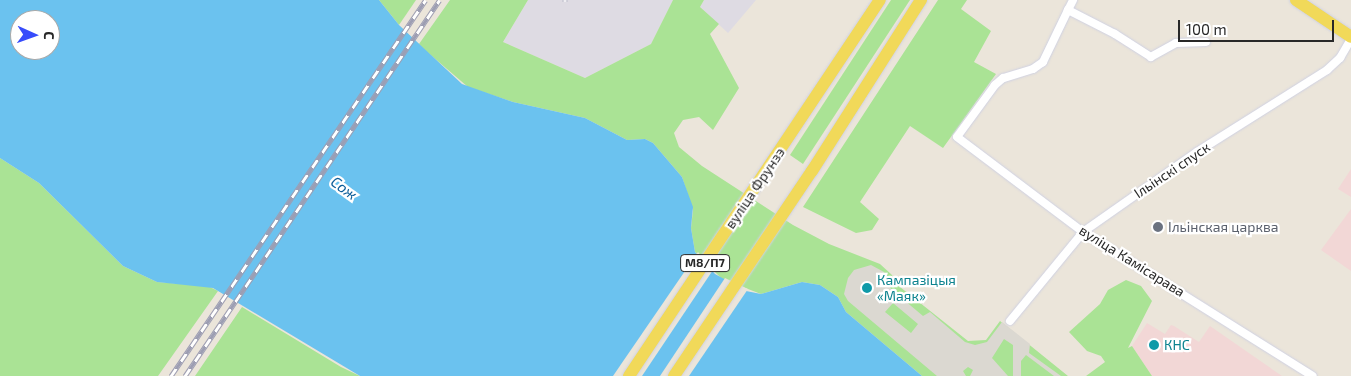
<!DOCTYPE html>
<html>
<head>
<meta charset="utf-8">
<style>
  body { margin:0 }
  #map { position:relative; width:1351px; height:376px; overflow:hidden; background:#ebe5da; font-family:"Exo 2",sans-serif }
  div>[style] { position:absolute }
  .industrial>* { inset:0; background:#dedbe3 }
  .medical>* { inset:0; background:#f2d7d6 }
  .green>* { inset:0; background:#aae395 }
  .plaza>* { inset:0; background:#dbd8d1 }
  .water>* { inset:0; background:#6bc2ef }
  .pier>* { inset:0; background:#ebe5da }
  .roads { filter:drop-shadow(0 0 1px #cfd1e2) drop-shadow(0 0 1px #cfd1e2) }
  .street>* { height:8px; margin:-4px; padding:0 4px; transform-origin:4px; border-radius:4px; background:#fff }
  .primary>* { height:12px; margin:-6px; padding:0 6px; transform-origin:6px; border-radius:6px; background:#f1d959 }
  .rail>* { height:5px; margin-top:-2.5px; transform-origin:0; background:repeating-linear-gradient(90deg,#fff 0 9px,#9d9eb3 0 18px); box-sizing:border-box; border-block:1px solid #9d9eb3 }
  .dots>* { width:14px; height:14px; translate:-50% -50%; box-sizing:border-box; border:2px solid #fff; border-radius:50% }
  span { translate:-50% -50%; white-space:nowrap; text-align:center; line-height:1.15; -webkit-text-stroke:4.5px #fff; paint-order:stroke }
  .shield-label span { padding:1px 4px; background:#fff; border:1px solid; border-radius:4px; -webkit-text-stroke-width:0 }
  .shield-label { font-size:12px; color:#282828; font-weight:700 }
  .street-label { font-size:14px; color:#282828 }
  .worship-label { font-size:14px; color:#5b616d }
  .left { translate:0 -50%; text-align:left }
  .culture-label { font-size:14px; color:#0d838f }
  .water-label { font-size:15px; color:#0c5d99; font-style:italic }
  .north { position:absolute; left:10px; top:10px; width:50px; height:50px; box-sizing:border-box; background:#fff; border:1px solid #a9a9a9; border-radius:50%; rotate:92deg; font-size:14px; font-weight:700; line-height:20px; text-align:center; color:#282828 }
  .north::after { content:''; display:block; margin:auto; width:18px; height:22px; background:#374cfb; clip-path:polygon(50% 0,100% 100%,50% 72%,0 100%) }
  .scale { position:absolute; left:1178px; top:20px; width:156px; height:22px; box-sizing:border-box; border:2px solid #282828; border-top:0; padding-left:6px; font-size:15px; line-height:18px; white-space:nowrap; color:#282828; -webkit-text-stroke:4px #fff; paint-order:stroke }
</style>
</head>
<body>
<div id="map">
  <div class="industrial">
    <i style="clip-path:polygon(528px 0,673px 0,651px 44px,585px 78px,503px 42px)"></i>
    <i style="clip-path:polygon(704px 0,756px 0,728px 33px,700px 7px)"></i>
  </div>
  <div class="medical">
    <i style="clip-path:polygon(1351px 169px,1351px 197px,1338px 189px)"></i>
    <i style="clip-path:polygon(1351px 209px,1351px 271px,1321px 250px)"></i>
    <i style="clip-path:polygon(1147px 323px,1165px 334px,1171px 325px,1174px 326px,1199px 342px,1210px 326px,1282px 376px,1152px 376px,1132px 346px)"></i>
  </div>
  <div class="green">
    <i style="clip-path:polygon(379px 0,416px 0,399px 25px)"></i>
    <i style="clip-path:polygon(450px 0,528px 0,503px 42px,585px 78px,651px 44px,673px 0,704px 0,700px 7px,719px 24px,710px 34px,739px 88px,713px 130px,699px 117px,683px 120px,674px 133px,679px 147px,702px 166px,793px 225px,829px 244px,880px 264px,892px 275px,895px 283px,968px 341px,986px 340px,1000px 321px,1068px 376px,922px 376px,846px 312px,838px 297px,820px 285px,802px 282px,761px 294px,722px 279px,695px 252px,691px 228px,693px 210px,682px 177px,653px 143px,645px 139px,627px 140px,585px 118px,513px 102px,468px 87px,426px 51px,419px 44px)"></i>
    <i style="clip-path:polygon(891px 0,910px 0,803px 164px,790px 155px)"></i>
    <i style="clip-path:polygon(938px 0,967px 0,961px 9px,991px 31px,974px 62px,996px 74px,943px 148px,910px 126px,860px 202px,879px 219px,872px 230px,856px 233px,803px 207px)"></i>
    <i style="clip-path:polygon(0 158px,39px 183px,123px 266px,157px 282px,208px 286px,218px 291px,158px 376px,0 376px)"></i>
    <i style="clip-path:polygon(1126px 280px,1141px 286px,1152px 301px,1128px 348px,1132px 346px,1152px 376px,1086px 376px,1105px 362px,1101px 356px,1087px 351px,1069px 332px,1100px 304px,1108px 290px)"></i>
    <i style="clip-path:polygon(242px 307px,341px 367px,360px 376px,195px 376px)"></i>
  </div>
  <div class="plaza">
    <i style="clip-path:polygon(evenodd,871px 265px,884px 272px,891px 289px,923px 316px,930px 312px,965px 342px,975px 345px,987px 342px,1002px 322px,1030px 344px,1029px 353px,1061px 376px,1054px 376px,1026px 355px,1021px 361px,1021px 376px,1013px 376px,1013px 345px,1004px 339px,992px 358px,1008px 376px,970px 376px,973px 370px,968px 367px,963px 371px,966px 376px,937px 376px,848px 301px,844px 294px,848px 278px,854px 270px,871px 265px,893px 303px,918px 324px,911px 333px,885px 312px,893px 303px)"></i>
  </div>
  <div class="water">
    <i style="clip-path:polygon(evenodd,0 0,379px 0,399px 25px,462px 84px,513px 102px,585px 118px,627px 140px,645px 139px,653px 143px,682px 177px,693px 207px,691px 228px,695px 252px,715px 274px,746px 291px,761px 294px,802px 282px,820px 285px,838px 297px,846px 312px,922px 376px,360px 376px,213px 288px,157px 282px,123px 266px,39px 183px,0 158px,0 0,20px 20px,50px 20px,50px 50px,20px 50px,20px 20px)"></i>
  </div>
  <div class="pier">
    <i style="clip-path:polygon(698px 252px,713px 270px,642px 376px,613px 376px)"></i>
    <i style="clip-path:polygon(725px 278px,748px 289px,689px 376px,660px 376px)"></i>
  </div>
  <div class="roads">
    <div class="street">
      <i style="left:1068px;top:10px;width:11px;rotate:-63deg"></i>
      <i style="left:1206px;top:42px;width:30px;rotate:178deg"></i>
      <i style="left:1176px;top:43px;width:29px;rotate:151deg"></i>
      <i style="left:1151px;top:57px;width:43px;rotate:-147.4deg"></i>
      <i style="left:1115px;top:34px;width:53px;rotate:-152.9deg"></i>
      <i style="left:1068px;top:10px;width:58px;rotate:115.7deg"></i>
      <i style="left:1043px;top:62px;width:12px;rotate:145deg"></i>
      <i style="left:1033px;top:69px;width:31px;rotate:163deg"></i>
      <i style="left:1003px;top:78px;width:11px;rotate:139deg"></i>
      <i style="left:995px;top:85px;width:64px;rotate:126.2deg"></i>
      <i style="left:957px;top:137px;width:158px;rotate:37deg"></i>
      <i style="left:1083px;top:232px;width:271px;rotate:32.1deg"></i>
      <i style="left:1010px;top:321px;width:115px;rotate:-50.6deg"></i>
      <i style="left:1083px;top:232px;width:139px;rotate:-35.1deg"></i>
      <i style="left:1197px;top:152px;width:154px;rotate:-32.2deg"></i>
      <i style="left:1327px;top:70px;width:18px;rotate:-43deg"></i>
      <i style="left:1340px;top:58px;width:22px;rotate:-60deg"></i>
    </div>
    <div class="primary">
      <i style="left:1296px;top:0;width:66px;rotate:33.9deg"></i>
      <i style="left:629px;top:376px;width:452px;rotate:-56.3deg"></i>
      <i style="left:674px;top:376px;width:247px;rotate:-56.1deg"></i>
      <i style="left:812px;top:171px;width:203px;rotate:-57.5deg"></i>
    </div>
  </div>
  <div class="rail">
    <i style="left:565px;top:1px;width:1px;rotate:-90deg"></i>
    <i style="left:171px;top:376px;width:454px;rotate:-55.9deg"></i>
    <i style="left:185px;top:376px;width:454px;rotate:-55.9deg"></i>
  </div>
  <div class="dots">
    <i style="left:1158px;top:227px;background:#6b7280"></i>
    <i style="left:867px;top:288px;background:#0f9aa8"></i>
    <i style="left:1154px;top:345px;background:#0f9aa8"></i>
  </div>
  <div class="shield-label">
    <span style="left:705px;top:263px">М8/П7</span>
  </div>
  <div class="street-label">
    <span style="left:1172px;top:170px;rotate:-34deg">Ільінскі спуск</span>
    <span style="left:755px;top:188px;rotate:-56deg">вуліца Фрунзэ</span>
    <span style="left:1132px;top:261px;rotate:32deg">вуліца Камісарава</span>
  </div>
  <div class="worship-label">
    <span class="left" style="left:1168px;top:227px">Ільінская царква</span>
  </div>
  <div class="culture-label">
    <span class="left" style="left:877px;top:288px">Кампазіцыя<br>«Маяк»</span>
    <span class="left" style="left:1164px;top:345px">КНС</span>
  </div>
  <div class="water-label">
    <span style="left:344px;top:188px;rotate:36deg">Сож</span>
  </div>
  <div class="north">С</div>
  <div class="scale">100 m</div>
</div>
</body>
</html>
